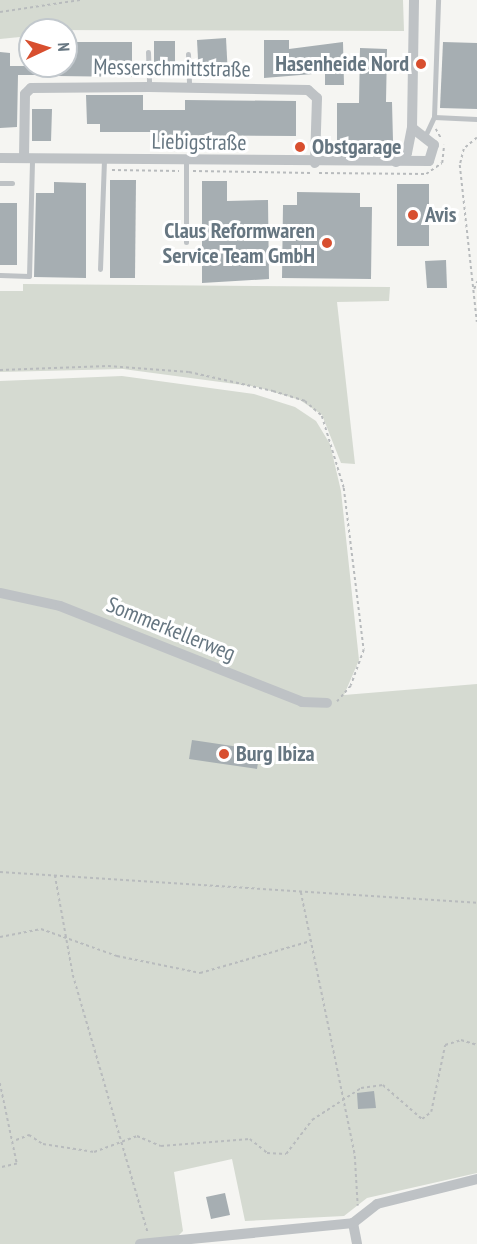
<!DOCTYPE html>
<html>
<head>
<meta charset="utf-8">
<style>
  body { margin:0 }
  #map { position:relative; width:477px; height:1244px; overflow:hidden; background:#f5f5f2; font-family:"PT Sans Narrow",sans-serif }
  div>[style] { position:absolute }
  .green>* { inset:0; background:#d5dad1 }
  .building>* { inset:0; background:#a6aeb2 }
  .path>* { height:1.5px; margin-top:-0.75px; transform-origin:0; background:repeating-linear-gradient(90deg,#b8bbbd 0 3px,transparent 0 6px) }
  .service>* { height:5px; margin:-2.5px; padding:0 2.5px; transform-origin:2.5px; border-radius:2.5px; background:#bec2c5 }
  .minor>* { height:10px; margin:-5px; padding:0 5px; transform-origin:5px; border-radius:5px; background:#bec2c5 }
  .dots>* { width:16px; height:16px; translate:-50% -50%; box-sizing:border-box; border:3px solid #fff; border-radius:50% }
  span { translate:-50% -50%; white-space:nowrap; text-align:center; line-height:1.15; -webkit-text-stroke:6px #fff; paint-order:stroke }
  .poi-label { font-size:22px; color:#667681; font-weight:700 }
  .right { translate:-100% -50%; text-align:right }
  .left { translate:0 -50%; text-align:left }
  .street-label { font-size:22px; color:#667681 }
  .north { position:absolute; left:18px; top:18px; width:60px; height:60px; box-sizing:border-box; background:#fff; border:2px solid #c2c8cd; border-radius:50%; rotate:86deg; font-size:16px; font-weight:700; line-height:24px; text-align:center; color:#667681 }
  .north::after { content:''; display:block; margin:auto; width:21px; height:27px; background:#d84f2f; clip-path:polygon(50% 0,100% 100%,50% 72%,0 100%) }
</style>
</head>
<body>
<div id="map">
  <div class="green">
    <i style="clip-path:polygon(0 0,403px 0,404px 31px,30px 30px,30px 36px,0 39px)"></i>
    <i style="clip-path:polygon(23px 284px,390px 287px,389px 301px,337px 302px,355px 464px,341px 463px,322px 415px,300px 400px,257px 387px,123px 369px,0 372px,0 291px,23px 291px)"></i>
    <i style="clip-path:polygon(122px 376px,254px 394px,295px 407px,316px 421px,330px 444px,341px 491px,359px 660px,344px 695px,477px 684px,477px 1173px,367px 1198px,344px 1216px,245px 1221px,232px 1159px,174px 1172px,183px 1231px,170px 1244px,0 1244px,0 381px)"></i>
  </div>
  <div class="building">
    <i style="clip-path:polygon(226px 38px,228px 76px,199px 78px,197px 40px)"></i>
    <i style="clip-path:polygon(264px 40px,289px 40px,289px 49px,343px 42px,344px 85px,325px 85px,325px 73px,264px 78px)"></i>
    <i style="clip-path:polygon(154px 41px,175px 41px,175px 75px,154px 75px)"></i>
    <i style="clip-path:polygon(66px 42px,132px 42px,132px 77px,57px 76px,57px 66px,66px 66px)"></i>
    <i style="clip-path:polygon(443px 42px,477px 43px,477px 109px,440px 108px)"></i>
    <i style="clip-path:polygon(360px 48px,387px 49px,386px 102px,392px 102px,393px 141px,337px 142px,337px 103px,359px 103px)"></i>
    <i style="clip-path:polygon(0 52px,10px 53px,10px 66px,39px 66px,39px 75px,18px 75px,17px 127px,0 128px)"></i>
    <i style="clip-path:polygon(86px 95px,143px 95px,143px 110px,185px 110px,185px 100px,296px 101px,296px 136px,173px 135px,173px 142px,151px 142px,151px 132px,100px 132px,100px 124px,87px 124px)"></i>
    <i style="clip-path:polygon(32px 109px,52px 109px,51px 141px,32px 141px)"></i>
    <i style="clip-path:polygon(110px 180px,136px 180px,135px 278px,110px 278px)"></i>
    <i style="clip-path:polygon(202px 181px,227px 181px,227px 201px,268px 200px,269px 279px,202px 283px)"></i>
    <i style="clip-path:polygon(54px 182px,86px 183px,86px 278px,34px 277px,36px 193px,54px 193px)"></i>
    <i style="clip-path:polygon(397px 184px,429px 184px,429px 246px,397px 246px)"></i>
    <i style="clip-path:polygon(297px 192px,360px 193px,360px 207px,372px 207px,371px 279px,282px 278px,283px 205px,297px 205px)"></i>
    <i style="clip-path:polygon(0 203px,17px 203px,17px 265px,0 265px)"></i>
    <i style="clip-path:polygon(446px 260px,447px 288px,427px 288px,425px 261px)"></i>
    <i style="clip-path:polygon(192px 740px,260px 750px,257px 769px,189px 759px)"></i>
    <i style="clip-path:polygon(374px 1091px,376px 1108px,358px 1109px,357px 1093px)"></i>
    <i style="clip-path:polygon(225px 1193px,230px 1215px,211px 1219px,206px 1197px)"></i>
  </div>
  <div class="path">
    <i style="left:0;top:12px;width:81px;rotate:-8.5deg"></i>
    <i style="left:436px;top:129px;width:10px;rotate:61deg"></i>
    <i style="left:477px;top:138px;width:17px;rotate:140deg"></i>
    <i style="left:464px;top:149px;width:16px;rotate:104deg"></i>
    <i style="left:460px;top:165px;width:158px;rotate:83.8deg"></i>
    <i style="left:112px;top:170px;width:67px;rotate:0.9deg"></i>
    <i style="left:193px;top:171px;width:118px;rotate:1deg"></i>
    <i style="left:319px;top:173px;width:107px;rotate:0.5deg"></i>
    <i style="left:426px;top:174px;width:19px;rotate:-35deg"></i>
    <i style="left:442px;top:163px;width:18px;rotate:-84deg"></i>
    <i style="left:474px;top:289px;width:8px;rotate:-67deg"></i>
    <i style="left:0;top:370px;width:108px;rotate:-2.1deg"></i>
    <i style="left:108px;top:366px;width:81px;rotate:4.2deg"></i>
    <i style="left:189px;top:372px;width:86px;rotate:12.7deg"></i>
    <i style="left:273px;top:391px;width:34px;rotate:17deg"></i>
    <i style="left:305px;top:401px;width:23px;rotate:41deg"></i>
    <i style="left:322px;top:416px;width:75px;rotate:73deg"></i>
    <i style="left:344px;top:488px;width:163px;rotate:83deg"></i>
    <i style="left:364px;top:650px;width:38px;rotate:110deg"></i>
    <i style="left:351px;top:686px;width:21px;rotate:131deg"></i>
    <i style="left:0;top:872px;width:478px;rotate:3.7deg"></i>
    <i style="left:55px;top:875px;width:102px;rotate:79.8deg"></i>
    <i style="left:73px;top:975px;width:269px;rotate:73.8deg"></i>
    <i style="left:301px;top:892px;width:269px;rotate:78.4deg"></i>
    <i style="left:355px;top:1156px;width:50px;rotate:86.6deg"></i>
    <i style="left:0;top:937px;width:42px;rotate:-11deg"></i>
    <i style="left:41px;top:929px;width:81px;rotate:19.6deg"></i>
    <i style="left:117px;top:956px;width:85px;rotate:11.6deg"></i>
    <i style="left:200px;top:973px;width:116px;rotate:-16.1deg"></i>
    <i style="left:0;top:1083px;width:83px;rotate:78.1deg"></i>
    <i style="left:17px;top:1164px;width:17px;rotate:167deg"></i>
    <i style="left:16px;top:1140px;width:14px;rotate:-21deg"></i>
    <i style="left:29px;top:1135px;width:17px;rotate:33deg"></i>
    <i style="left:43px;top:1144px;width:52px;rotate:8.9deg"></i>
    <i style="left:94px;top:1152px;width:46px;rotate:-20.4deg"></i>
    <i style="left:137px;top:1136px;width:26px;rotate:23deg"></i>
    <i style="left:161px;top:1146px;width:89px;rotate:-4.5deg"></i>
    <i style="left:250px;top:1139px;width:22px;rotate:39deg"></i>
    <i style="left:267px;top:1153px;width:19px;rotate:3deg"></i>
    <i style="left:286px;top:1154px;width:43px;rotate:-52.6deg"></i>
    <i style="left:312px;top:1120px;width:59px;rotate:-33.1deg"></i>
    <i style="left:361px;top:1088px;width:22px;rotate:-8deg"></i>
    <i style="left:383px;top:1085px;width:52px;rotate:41.1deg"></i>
    <i style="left:422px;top:1119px;width:11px;rotate:-38deg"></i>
    <i style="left:431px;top:1112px;width:68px;rotate:-78.2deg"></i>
    <i style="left:445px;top:1045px;width:17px;rotate:-17deg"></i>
    <i style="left:461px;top:1040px;width:17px;rotate:17deg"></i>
  </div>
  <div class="service">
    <i style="left:148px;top:52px;width:35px;rotate:88deg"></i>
    <i style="left:188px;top:54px;width:34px;rotate:88deg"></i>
    <i style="left:434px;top:117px;width:117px;rotate:-88deg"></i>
    <i style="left:426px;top:134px;width:19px;rotate:-65deg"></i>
    <i style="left:434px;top:117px;width:43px;rotate:2.7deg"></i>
    <i style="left:0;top:183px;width:12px"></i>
    <i style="left:186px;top:242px;width:81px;rotate:-90deg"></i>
    <i style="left:100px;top:269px;width:109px;rotate:-87.9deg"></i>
    <i style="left:0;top:275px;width:29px;rotate:2deg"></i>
    <i style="left:29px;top:276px;width:118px;rotate:-88.5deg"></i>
  </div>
  <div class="minor">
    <i style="left:0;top:158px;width:429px;rotate:0.4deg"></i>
    <i style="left:429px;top:161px;width:17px;rotate:-73deg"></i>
    <i style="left:434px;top:145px;width:28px;rotate:-142deg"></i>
    <i style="left:24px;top:158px;width:64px;rotate:-89.1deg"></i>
    <i style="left:25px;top:94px;width:8px;rotate:-45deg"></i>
    <i style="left:31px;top:88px;width:118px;rotate:-0.5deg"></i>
    <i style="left:149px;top:87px;width:159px;rotate:1.1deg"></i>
    <i style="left:308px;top:90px;width:12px;rotate:42deg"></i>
    <i style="left:317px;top:98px;width:65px;rotate:91.8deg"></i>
    <i style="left:396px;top:162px;width:14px;rotate:-39deg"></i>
    <i style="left:407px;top:153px;width:25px;rotate:-79deg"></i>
    <i style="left:412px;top:128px;width:128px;rotate:-89.1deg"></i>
    <i style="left:0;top:593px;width:61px;rotate:12.2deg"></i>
    <i style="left:60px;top:606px;width:260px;rotate:21.6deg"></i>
    <i style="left:302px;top:702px;width:25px;rotate:2deg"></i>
    <i style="left:353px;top:1223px;width:31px;rotate:-38deg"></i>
    <i style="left:377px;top:1204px;width:103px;rotate:-14deg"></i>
    <i style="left:353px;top:1223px;width:21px;rotate:79deg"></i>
    <i style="left:140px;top:1244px;width:214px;rotate:-5.6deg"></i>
  </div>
  <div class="dots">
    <i style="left:421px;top:64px;background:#d84f2f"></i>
    <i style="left:300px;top:147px;background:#d84f2f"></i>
    <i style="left:413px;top:215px;background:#d84f2f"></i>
    <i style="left:327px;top:243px;background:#d84f2f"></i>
    <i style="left:224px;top:754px;background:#d84f2f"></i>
  </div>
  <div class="poi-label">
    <span class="right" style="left:409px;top:64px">Hasenheide Nord</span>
    <span class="left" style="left:312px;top:147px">Obstgarage</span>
    <span class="left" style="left:425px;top:215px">Avis</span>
    <span class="right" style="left:315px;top:243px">Claus Reformwaren<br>Service Team GmbH</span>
    <span class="left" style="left:236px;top:754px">Burg Ibiza</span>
  </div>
  <div class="street-label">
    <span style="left:172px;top:68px;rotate:1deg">Messerschmittstraße</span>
    <span style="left:199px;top:142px;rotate:1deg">Liebigstraße</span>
    <span style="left:171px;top:629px;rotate:22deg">Sommerkellerweg</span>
  </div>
  <div class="north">N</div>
</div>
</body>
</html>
